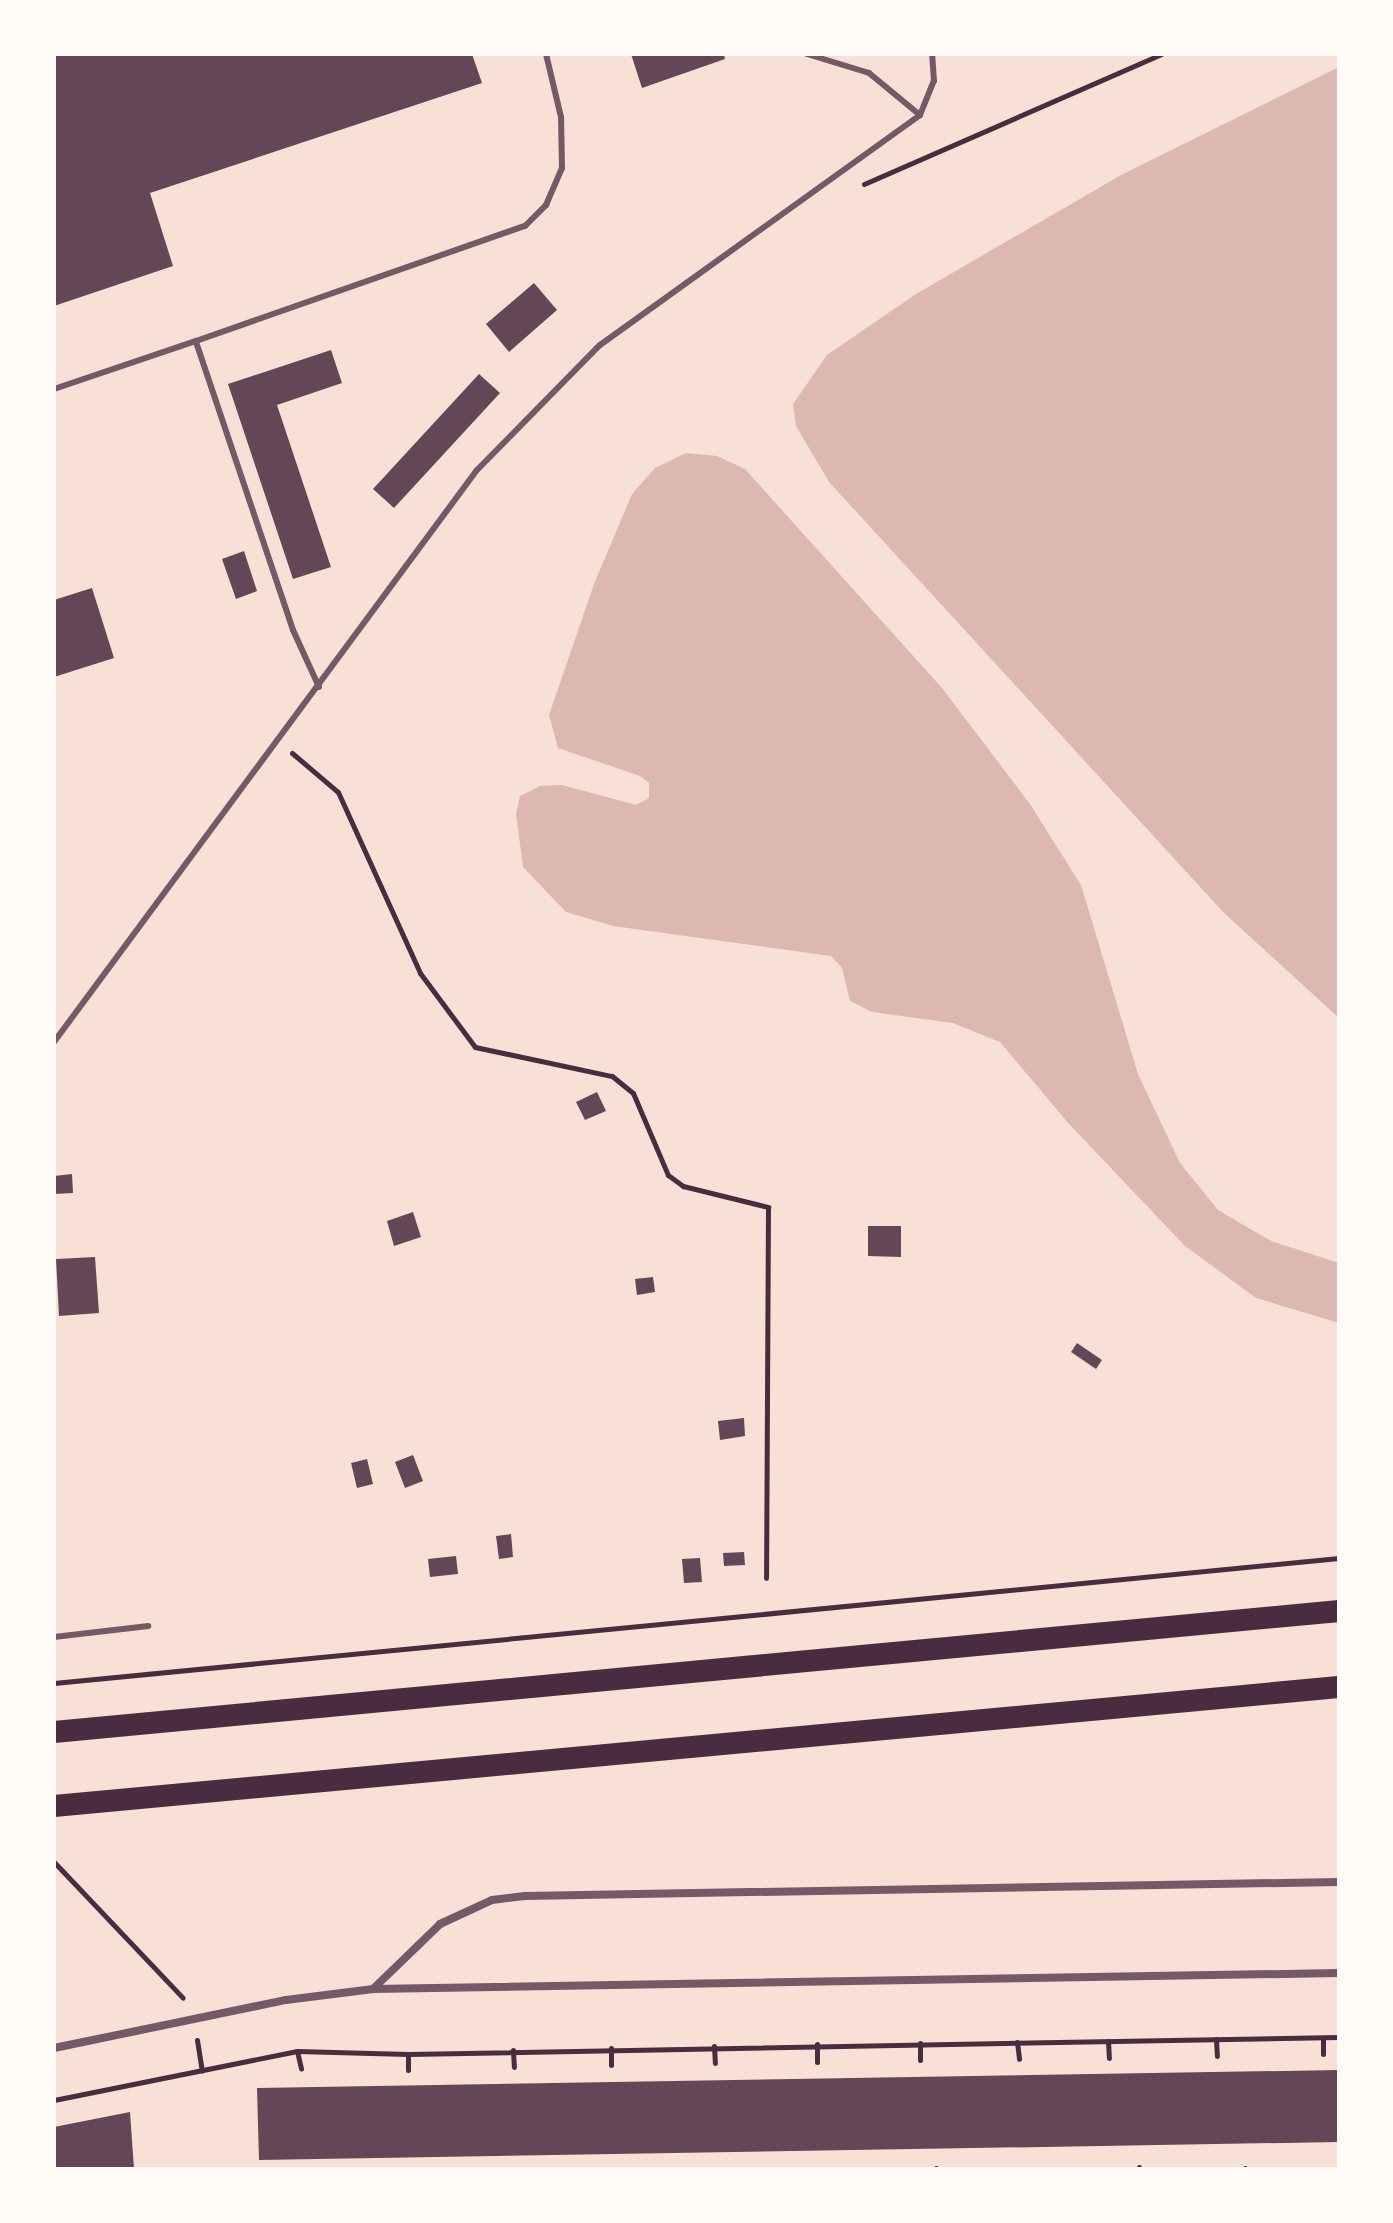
<!DOCTYPE html>
<html>
<head>
<meta charset="utf-8">
<style>
  body { margin:0 }
  #map { position:relative; width:1393px; height:2223px; overflow:hidden; background:#f7e1d7; font-family:Poppins,sans-serif }
  div>[style] { position:absolute }
  .water>* { inset:0; background:#dcb8b0 }
  .building>* { inset:0; background:#644757 }
  .path>* { height:5px; margin:-2.5px; padding:0 2.5px; transform-origin:2.5px; border-radius:2.5px; background:#4a2c40 }
  .service>* { height:6px; margin:-3px; padding:0 3px; transform-origin:3px; border-radius:3px; background:#755966 }
  .minor>* { height:8px; margin:-4px; padding:0 4px; transform-origin:4px; border-radius:4px; background:#755966 }
  .trunk>* { height:22px; margin:-11px; padding:0 11px; transform-origin:11px; border-radius:11px; background:#4a2c40 }
  span { translate:-50% -50%; white-space:nowrap; text-align:center; line-height:1.15; -webkit-text-stroke:8px #fffaf5; paint-order:stroke }
  .frame { position:absolute; inset:0; border:56px solid #fffaf5; pointer-events:none }
</style>
</head>
<body>
<div id="map">
  <div class="water">
    <i style="clip-path:polygon(1339px 67px,1339px 1018px,1224px 913px,829px 482px,796px 426px,793px 404px,827px 355px,916px 294px,1121px 175px)"></i>
    <i style="clip-path:polygon(686px 453px,717px 456px,745px 469px,942px 688px,1030px 804px,1081px 885px,1138px 1074px,1180px 1163px,1218px 1210px,1271px 1241px,1339px 1263px,1339px 1323px,1256px 1298px,1185px 1246px,1069px 1124px,1000px 1042px,953px 1023px,872px 1012px,850px 1001px,842px 968px,831px 956px,613px 926px,566px 912px,523px 867px,516px 814px,520px 796px,540px 786px,562px 785px,636px 805px,649px 798px,649px 783px,640px 776px,558px 748px,549px 715px,594px 584px,632px 494px,655px 468px)"></i>
  </div>
  <div class="building">
    <i style="clip-path:polygon(54px 54px,472px 54px,482px 83px,150px 193px,173px 266px,54px 306px)"></i>
    <i style="clip-path:polygon(631px 54px,724px 54px,725px 59px,642px 88px)"></i>
    <i style="clip-path:polygon(534px 283px,557px 310px,509px 352px,486px 324px)"></i>
    <i style="clip-path:polygon(331px 350px,342px 383px,277px 405px,331px 567px,293px 579px,228px 384px)"></i>
    <i style="clip-path:polygon(479px 374px,500px 393px,394px 508px,373px 489px)"></i>
    <i style="clip-path:polygon(244px 551px,257px 591px,236px 599px,222px 559px)"></i>
    <i style="clip-path:polygon(92px 588px,114px 658px,54px 677px,54px 600px)"></i>
    <i style="clip-path:polygon(597px 1092px,606px 1111px,585px 1120px,576px 1102px)"></i>
    <i style="clip-path:polygon(72px 1174px,73px 1193px,54px 1194px,54px 1176px)"></i>
    <i style="clip-path:polygon(413px 1212px,421px 1237px,394px 1246px,387px 1221px)"></i>
    <i style="clip-path:polygon(868px 1226px,901px 1226px,901px 1257px,868px 1256px)"></i>
    <i style="clip-path:polygon(95px 1257px,99px 1313px,59px 1316px,56px 1259px)"></i>
    <i style="clip-path:polygon(653px 1277px,655px 1292px,637px 1295px,635px 1279px)"></i>
    <i style="clip-path:polygon(1077px 1343px,1102px 1360px,1096px 1369px,1071px 1352px)"></i>
    <i style="clip-path:polygon(744px 1418px,745px 1436px,720px 1440px,718px 1421px)"></i>
    <i style="clip-path:polygon(413px 1455px,423px 1481px,405px 1488px,395px 1462px)"></i>
    <i style="clip-path:polygon(367px 1459px,373px 1484px,357px 1488px,351px 1463px)"></i>
    <i style="clip-path:polygon(511px 1534px,513px 1557px,499px 1559px,496px 1536px)"></i>
    <i style="clip-path:polygon(744px 1552px,745px 1565px,724px 1566px,723px 1553px)"></i>
    <i style="clip-path:polygon(456px 1556px,458px 1574px,430px 1577px,428px 1559px)"></i>
    <i style="clip-path:polygon(700px 1558px,702px 1582px,684px 1583px,682px 1559px)"></i>
    <i style="clip-path:polygon(1339px 2070px,1339px 2142px,259px 2160px,257px 2088px)"></i>
    <i style="clip-path:polygon(130px 2112px,134px 2169px,54px 2169px,54px 2127px)"></i>
  </div>
  <div class="path">
    <i style="left:864px;top:184px;width:324px;rotate:-23.6deg"></i>
    <i style="left:292px;top:753px;width:60px;rotate:40.3deg"></i>
    <i style="left:338px;top:792px;width:199px;rotate:65.6deg"></i>
    <i style="left:420px;top:973px;width:92px;rotate:53.4deg"></i>
    <i style="left:475px;top:1047px;width:140px;rotate:12deg"></i>
    <i style="left:612px;top:1076px;width:27px;rotate:39deg"></i>
    <i style="left:633px;top:1093px;width:89px;rotate:66.9deg"></i>
    <i style="left:668px;top:1175px;width:19px;rotate:36deg"></i>
    <i style="left:683px;top:1186px;width:88px;rotate:13.9deg"></i>
    <i style="left:768px;top:1207px;width:371px;rotate:90.3deg"></i>
    <i style="left:54px;top:1683px;width:1291px;rotate:-5.56deg"></i>
    <i style="left:54px;top:1862px;width:187px;rotate:46.5deg"></i>
    <i style="left:1323px;top:2038px;width:16px;rotate:90deg"></i>
    <i style="left:1216px;top:2039px;width:17px;rotate:87deg"></i>
    <i style="left:197px;top:2040px;width:31px;rotate:81deg"></i>
    <i style="left:1108px;top:2041px;width:17px;rotate:87deg"></i>
    <i style="left:1017px;top:2042px;width:17px;rotate:83deg"></i>
    <i style="left:920px;top:2043px;width:17px;rotate:90deg"></i>
    <i style="left:817px;top:2044px;width:18px;rotate:90deg"></i>
    <i style="left:714px;top:2046px;width:17px;rotate:87deg"></i>
    <i style="left:611px;top:2048px;width:17px;rotate:90deg"></i>
    <i style="left:513px;top:2050px;width:17px;rotate:87deg"></i>
    <i style="left:297px;top:2051px;width:18px;rotate:77deg"></i>
    <i style="left:408px;top:2055px;width:15px;rotate:90deg"></i>
    <i style="left:54px;top:2100px;width:248px;rotate:-11.4deg"></i>
    <i style="left:297px;top:2051px;width:111px;rotate:1.5deg"></i>
    <i style="left:408px;top:2054px;width:931px;rotate:-1.05deg"></i>
    <i style="left:1139px;top:2167px;width:2px;rotate:90deg"></i>
    <i style="left:1245px;top:2168px;width:1px;rotate:90deg"></i>
    <i style="left:936px;top:2169px;width:1px;rotate:-90deg"></i>
  </div>
  <div class="service">
    <i style="left:807px;top:54px;width:65px;rotate:17deg"></i>
    <i style="left:869px;top:73px;width:66px;rotate:39.5deg"></i>
    <i style="left:920px;top:115px;width:37px;rotate:-68deg"></i>
    <i style="left:934px;top:81px;width:27px;rotate:-94deg"></i>
    <i style="left:54px;top:389px;width:150px;rotate:-18.7deg"></i>
    <i style="left:319px;top:687px;width:63px;rotate:-114.5deg"></i>
    <i style="left:293px;top:630px;width:305px;rotate:-108.6deg"></i>
    <i style="left:196px;top:341px;width:349px;rotate:-19.3deg"></i>
    <i style="left:525px;top:226px;width:30px;rotate:-45deg"></i>
    <i style="left:546px;top:205px;width:40px;rotate:-66.6deg"></i>
    <i style="left:562px;top:168px;width:51px;rotate:-91.1deg"></i>
    <i style="left:561px;top:117px;width:65px;rotate:-103.4deg"></i>
    <i style="left:54px;top:1042px;width:711px;rotate:-53.52deg"></i>
    <i style="left:477px;top:470px;width:175px;rotate:-45.5deg"></i>
    <i style="left:600px;top:345px;width:394px;rotate:-35.7deg"></i>
    <i style="left:54px;top:1637px;width:95px;rotate:-6.7deg"></i>
  </div>
  <div class="minor">
    <i style="left:373px;top:1989px;width:93px;rotate:-44.1deg"></i>
    <i style="left:440px;top:1924px;width:57px;rotate:-24.8deg"></i>
    <i style="left:492px;top:1900px;width:33px;rotate:-7deg"></i>
    <i style="left:525px;top:1896px;width:814px;rotate:-0.99deg"></i>
    <i style="left:54px;top:2048px;width:237px;rotate:-11.7deg"></i>
    <i style="left:286px;top:2000px;width:88px;rotate:-7.2deg"></i>
    <i style="left:373px;top:1989px;width:966px;rotate:-0.95deg"></i>
  </div>
  <div class="trunk">
    <i style="left:54px;top:1732px;width:1291px;rotate:-5.38deg"></i>
    <i style="left:54px;top:1806px;width:1290px;rotate:-5.29deg"></i>
  </div>
  <div class="frame"></div>
</div>
</body>
</html>
